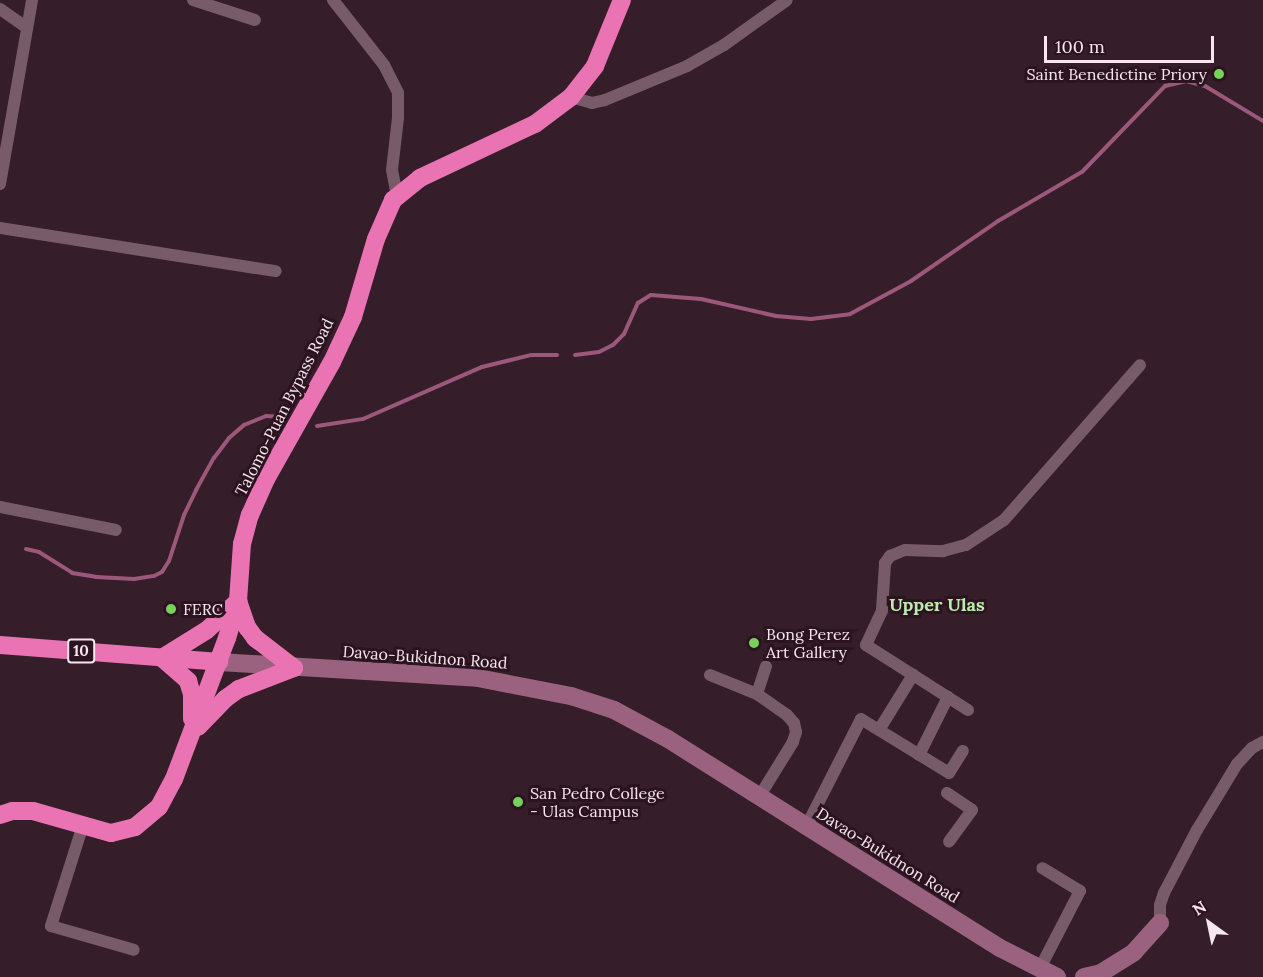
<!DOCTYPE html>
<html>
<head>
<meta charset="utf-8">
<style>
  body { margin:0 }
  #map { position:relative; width:1263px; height:977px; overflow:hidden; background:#361d2a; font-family:Lora,serif }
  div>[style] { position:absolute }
  .stream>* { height:4px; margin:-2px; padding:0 2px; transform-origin:2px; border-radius:2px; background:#9b587b }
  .street>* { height:12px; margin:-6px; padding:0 6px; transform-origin:6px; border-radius:6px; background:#785b69 }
  .secondary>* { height:18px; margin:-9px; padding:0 9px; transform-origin:9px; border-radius:9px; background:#9a627f }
  .highway>* { height:18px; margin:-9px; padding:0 9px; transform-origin:9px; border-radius:9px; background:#ea74b3 }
  .dots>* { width:16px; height:16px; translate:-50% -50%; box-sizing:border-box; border:3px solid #2b1420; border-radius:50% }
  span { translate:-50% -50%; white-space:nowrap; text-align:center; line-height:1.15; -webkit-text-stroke:6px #2b1420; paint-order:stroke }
  .shield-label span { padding:2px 4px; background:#2b1420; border:2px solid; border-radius:4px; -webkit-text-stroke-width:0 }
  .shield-label { font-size:15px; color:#f7e6ee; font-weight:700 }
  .poi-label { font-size:16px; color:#f7e6ee }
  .right { translate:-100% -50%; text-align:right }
  .left { translate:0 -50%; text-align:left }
  .street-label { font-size:16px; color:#f7e6ee }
  .neighbourhood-label { font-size:18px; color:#bbecac; font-weight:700 }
  .north { position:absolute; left:1179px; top:893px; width:60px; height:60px; -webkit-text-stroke:4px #2b1420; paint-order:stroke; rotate:327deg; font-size:16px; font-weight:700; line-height:24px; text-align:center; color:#f7e6ee }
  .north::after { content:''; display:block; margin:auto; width:21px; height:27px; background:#f7e6ee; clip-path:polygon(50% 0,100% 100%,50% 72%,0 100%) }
  .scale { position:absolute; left:1044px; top:36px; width:170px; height:27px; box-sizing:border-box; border:3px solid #f7e6ee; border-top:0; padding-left:8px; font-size:18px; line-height:21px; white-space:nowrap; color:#f7e6ee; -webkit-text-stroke:4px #2b1420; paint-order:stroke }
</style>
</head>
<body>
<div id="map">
  <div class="stream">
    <i style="left:575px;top:355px;width:24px;rotate:-7deg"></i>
    <i style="left:599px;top:352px;width:16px;rotate:-27deg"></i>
    <i style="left:613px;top:345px;width:16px;rotate:-45deg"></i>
    <i style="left:624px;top:334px;width:34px;rotate:-66deg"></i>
    <i style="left:638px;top:303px;width:15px;rotate:-32deg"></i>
    <i style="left:651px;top:295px;width:50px;rotate:4.6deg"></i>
    <i style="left:701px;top:299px;width:77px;rotate:12.8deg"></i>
    <i style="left:776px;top:316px;width:35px;rotate:5deg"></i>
    <i style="left:811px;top:319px;width:39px;rotate:-7deg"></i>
    <i style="left:850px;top:314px;width:69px;rotate:-28.4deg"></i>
    <i style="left:911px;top:281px;width:106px;rotate:-34.6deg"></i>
    <i style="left:998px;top:221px;width:97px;rotate:-30.3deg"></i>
    <i style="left:1082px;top:172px;width:120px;rotate:-46deg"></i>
    <i style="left:1165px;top:86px;width:22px;rotate:-13deg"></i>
    <i style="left:1186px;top:81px;width:20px;rotate:15deg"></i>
    <i style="left:1205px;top:86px;width:68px;rotate:31.1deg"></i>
    <i style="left:317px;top:426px;width:47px;rotate:-8.7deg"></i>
    <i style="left:363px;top:419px;width:130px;rotate:-23.6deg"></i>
    <i style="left:482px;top:367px;width:50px;rotate:-13.8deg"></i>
    <i style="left:531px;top:355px;width:26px"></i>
    <i style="left:26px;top:549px;width:13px;rotate:13deg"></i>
    <i style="left:39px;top:552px;width:39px;rotate:32deg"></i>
    <i style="left:72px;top:573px;width:24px;rotate:9deg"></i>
    <i style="left:96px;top:577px;width:38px;rotate:3deg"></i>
    <i style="left:134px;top:579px;width:20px;rotate:-9deg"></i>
    <i style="left:154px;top:576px;width:9px;rotate:-27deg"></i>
    <i style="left:162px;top:572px;width:13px;rotate:-58deg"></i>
    <i style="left:169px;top:561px;width:48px;rotate:-71.9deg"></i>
    <i style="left:184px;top:515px;width:28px;rotate:-64deg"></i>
    <i style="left:196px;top:490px;width:37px;rotate:-61deg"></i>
    <i style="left:214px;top:458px;width:25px;rotate:-53deg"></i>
    <i style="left:229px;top:438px;width:20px;rotate:-41deg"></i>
    <i style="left:244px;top:425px;width:24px;rotate:-22deg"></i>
    <i style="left:266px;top:416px;width:18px;rotate:3deg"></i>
  </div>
  <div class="street">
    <i style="left:193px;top:0;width:65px;rotate:17.9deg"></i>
    <i style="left:333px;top:0;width:83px;rotate:51.9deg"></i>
    <i style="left:384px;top:65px;width:31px;rotate:63deg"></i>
    <i style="left:398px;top:93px;width:25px;rotate:90deg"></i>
    <i style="left:398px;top:118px;width:52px;rotate:96.6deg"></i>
    <i style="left:392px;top:170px;width:25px;rotate:79deg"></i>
    <i style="left:0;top:9px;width:33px;rotate:35deg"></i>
    <i style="left:571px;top:97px;width:22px;rotate:16deg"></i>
    <i style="left:592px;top:103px;width:13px;rotate:-13deg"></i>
    <i style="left:605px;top:100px;width:89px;rotate:-22.5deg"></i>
    <i style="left:687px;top:66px;width:43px;rotate:-29.6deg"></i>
    <i style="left:724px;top:45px;width:77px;rotate:-35.5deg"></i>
    <i style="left:0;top:184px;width:187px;rotate:-80.1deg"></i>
    <i style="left:0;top:228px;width:279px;rotate:8.9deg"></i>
    <i style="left:0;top:507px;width:118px;rotate:11.2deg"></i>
    <i style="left:710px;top:675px;width:51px;rotate:22deg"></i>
    <i style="left:757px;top:694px;width:37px;rotate:35deg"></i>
    <i style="left:787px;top:715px;width:11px;rotate:49deg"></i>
    <i style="left:794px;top:723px;width:9px;rotate:77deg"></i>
    <i style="left:796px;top:732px;width:10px;rotate:107deg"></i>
    <i style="left:793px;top:742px;width:65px;rotate:121.7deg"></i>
    <i style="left:757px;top:694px;width:29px;rotate:-72deg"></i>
    <i style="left:968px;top:710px;width:121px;rotate:-147.5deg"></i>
    <i style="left:866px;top:645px;width:38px;rotate:-65deg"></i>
    <i style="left:882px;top:610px;width:47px;rotate:-86.3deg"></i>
    <i style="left:885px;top:563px;width:9px;rotate:-54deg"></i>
    <i style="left:890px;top:556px;width:16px;rotate:-22deg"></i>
    <i style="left:905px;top:550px;width:38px;rotate:2deg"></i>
    <i style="left:943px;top:551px;width:24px;rotate:-15deg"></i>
    <i style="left:966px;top:545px;width:45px;rotate:-33.3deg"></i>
    <i style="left:1004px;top:520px;width:206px;rotate:-48.7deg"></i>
    <i style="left:879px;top:730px;width:65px;rotate:-58.3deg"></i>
    <i style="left:919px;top:755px;width:65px;rotate:-63.4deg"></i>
    <i style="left:947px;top:793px;width:30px;rotate:34deg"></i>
    <i style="left:972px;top:810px;width:39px;rotate:126deg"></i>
    <i style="left:83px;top:825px;width:106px;rotate:107.6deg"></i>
    <i style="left:51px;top:926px;width:86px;rotate:16.1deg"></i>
    <i style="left:806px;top:827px;width:121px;rotate:-63deg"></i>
    <i style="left:861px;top:719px;width:103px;rotate:31.5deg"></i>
    <i style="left:949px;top:773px;width:26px;rotate:-58deg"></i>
    <i style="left:1160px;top:923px;width:18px;rotate:-90deg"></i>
    <i style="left:1160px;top:905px;width:13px;rotate:-72deg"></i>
    <i style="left:1164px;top:893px;width:71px;rotate:-62.4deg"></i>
    <i style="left:1197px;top:830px;width:77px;rotate:-58.8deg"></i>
    <i style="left:1237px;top:764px;width:22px;rotate:-47deg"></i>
    <i style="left:1252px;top:748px;width:13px;rotate:-29deg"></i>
    <i style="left:1039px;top:970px;width:89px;rotate:-62.6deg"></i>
    <i style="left:1080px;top:891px;width:44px;rotate:-148.8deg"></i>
  </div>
  <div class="secondary">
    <i style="left:219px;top:662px;width:259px;rotate:3.5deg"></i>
    <i style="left:478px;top:678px;width:95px;rotate:11deg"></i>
    <i style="left:571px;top:696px;width:45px;rotate:18deg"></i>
    <i style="left:614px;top:710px;width:61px;rotate:28.2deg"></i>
    <i style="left:668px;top:739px;width:392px;rotate:32.2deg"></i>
    <i style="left:1000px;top:948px;width:64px;rotate:27deg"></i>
    <i style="left:1084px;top:977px;width:17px;rotate:-13deg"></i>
    <i style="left:1101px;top:973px;width:39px;rotate:-32deg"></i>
    <i style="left:1134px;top:952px;width:39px;rotate:-48deg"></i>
  </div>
  <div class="highway">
    <i style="left:238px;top:601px;width:28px;rotate:71deg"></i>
    <i style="left:247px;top:627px;width:14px;rotate:54deg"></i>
    <i style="left:255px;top:638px;width:49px;rotate:37.6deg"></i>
    <i style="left:0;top:645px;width:220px;rotate:4.4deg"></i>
    <i style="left:162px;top:658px;width:53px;rotate:-31.9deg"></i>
    <i style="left:207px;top:630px;width:38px;rotate:-43deg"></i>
    <i style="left:162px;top:658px;width:35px;rotate:41deg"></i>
    <i style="left:188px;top:681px;width:14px;rotate:73deg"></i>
    <i style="left:192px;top:694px;width:25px;rotate:90deg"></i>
    <i style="left:198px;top:727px;width:39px;rotate:-46deg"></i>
    <i style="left:225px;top:699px;width:17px;rotate:-36deg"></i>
    <i style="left:239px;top:689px;width:59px;rotate:-20.9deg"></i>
    <i style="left:0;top:815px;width:13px;rotate:-18deg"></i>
    <i style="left:12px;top:811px;width:21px"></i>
    <i style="left:33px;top:811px;width:81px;rotate:15.8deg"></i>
    <i style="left:111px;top:833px;width:25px;rotate:-14deg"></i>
    <i style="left:135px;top:827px;width:31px;rotate:-40deg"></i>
    <i style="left:159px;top:807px;width:32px;rotate:-62deg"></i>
    <i style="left:174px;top:779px;width:151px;rotate:-69.4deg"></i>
    <i style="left:227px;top:638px;width:39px;rotate:-73deg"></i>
    <i style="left:238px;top:601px;width:57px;rotate:-86deg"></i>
    <i style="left:242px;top:544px;width:30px;rotate:-75deg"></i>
    <i style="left:250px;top:515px;width:39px;rotate:-66deg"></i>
    <i style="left:266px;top:479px;width:134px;rotate:-60.6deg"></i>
    <i style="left:332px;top:362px;width:50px;rotate:-65deg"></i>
    <i style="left:353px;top:317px;width:81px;rotate:-73.6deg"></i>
    <i style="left:376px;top:239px;width:43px;rotate:-66.4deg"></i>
    <i style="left:393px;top:200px;width:35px;rotate:-39deg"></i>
    <i style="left:420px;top:178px;width:127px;rotate:-25.2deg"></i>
    <i style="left:535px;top:124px;width:45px;rotate:-36.9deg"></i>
    <i style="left:571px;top:97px;width:39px;rotate:-52deg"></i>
    <i style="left:595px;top:66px;width:71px;rotate:-67.8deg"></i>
  </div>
  <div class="dots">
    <i style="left:1219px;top:74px;background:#77d259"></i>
    <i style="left:171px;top:609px;background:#77d259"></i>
    <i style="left:754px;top:643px;background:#77d259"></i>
    <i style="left:518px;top:802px;background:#77d259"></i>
  </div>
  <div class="shield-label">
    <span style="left:81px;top:651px">10</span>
  </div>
  <div class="poi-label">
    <span class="right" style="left:1207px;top:74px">Saint Benedictine Priory</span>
    <span class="left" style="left:183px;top:609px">FERC</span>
    <span class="left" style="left:766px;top:643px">Bong Perez<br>Art Gallery</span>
    <span class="left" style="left:530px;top:802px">San Pedro College<br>- Ulas Campus</span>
  </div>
  <div class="street-label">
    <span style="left:284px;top:407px;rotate:-63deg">Talomo-Puan Bypass Road</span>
    <span style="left:425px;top:657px;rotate:4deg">Davao-Bukidnon Road</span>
    <span style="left:888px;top:855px;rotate:32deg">Davao-Bukidnon Road</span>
  </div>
  <div class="neighbourhood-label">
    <span style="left:937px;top:605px">Upper Ulas</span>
  </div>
  <div class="north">N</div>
  <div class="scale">100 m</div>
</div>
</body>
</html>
